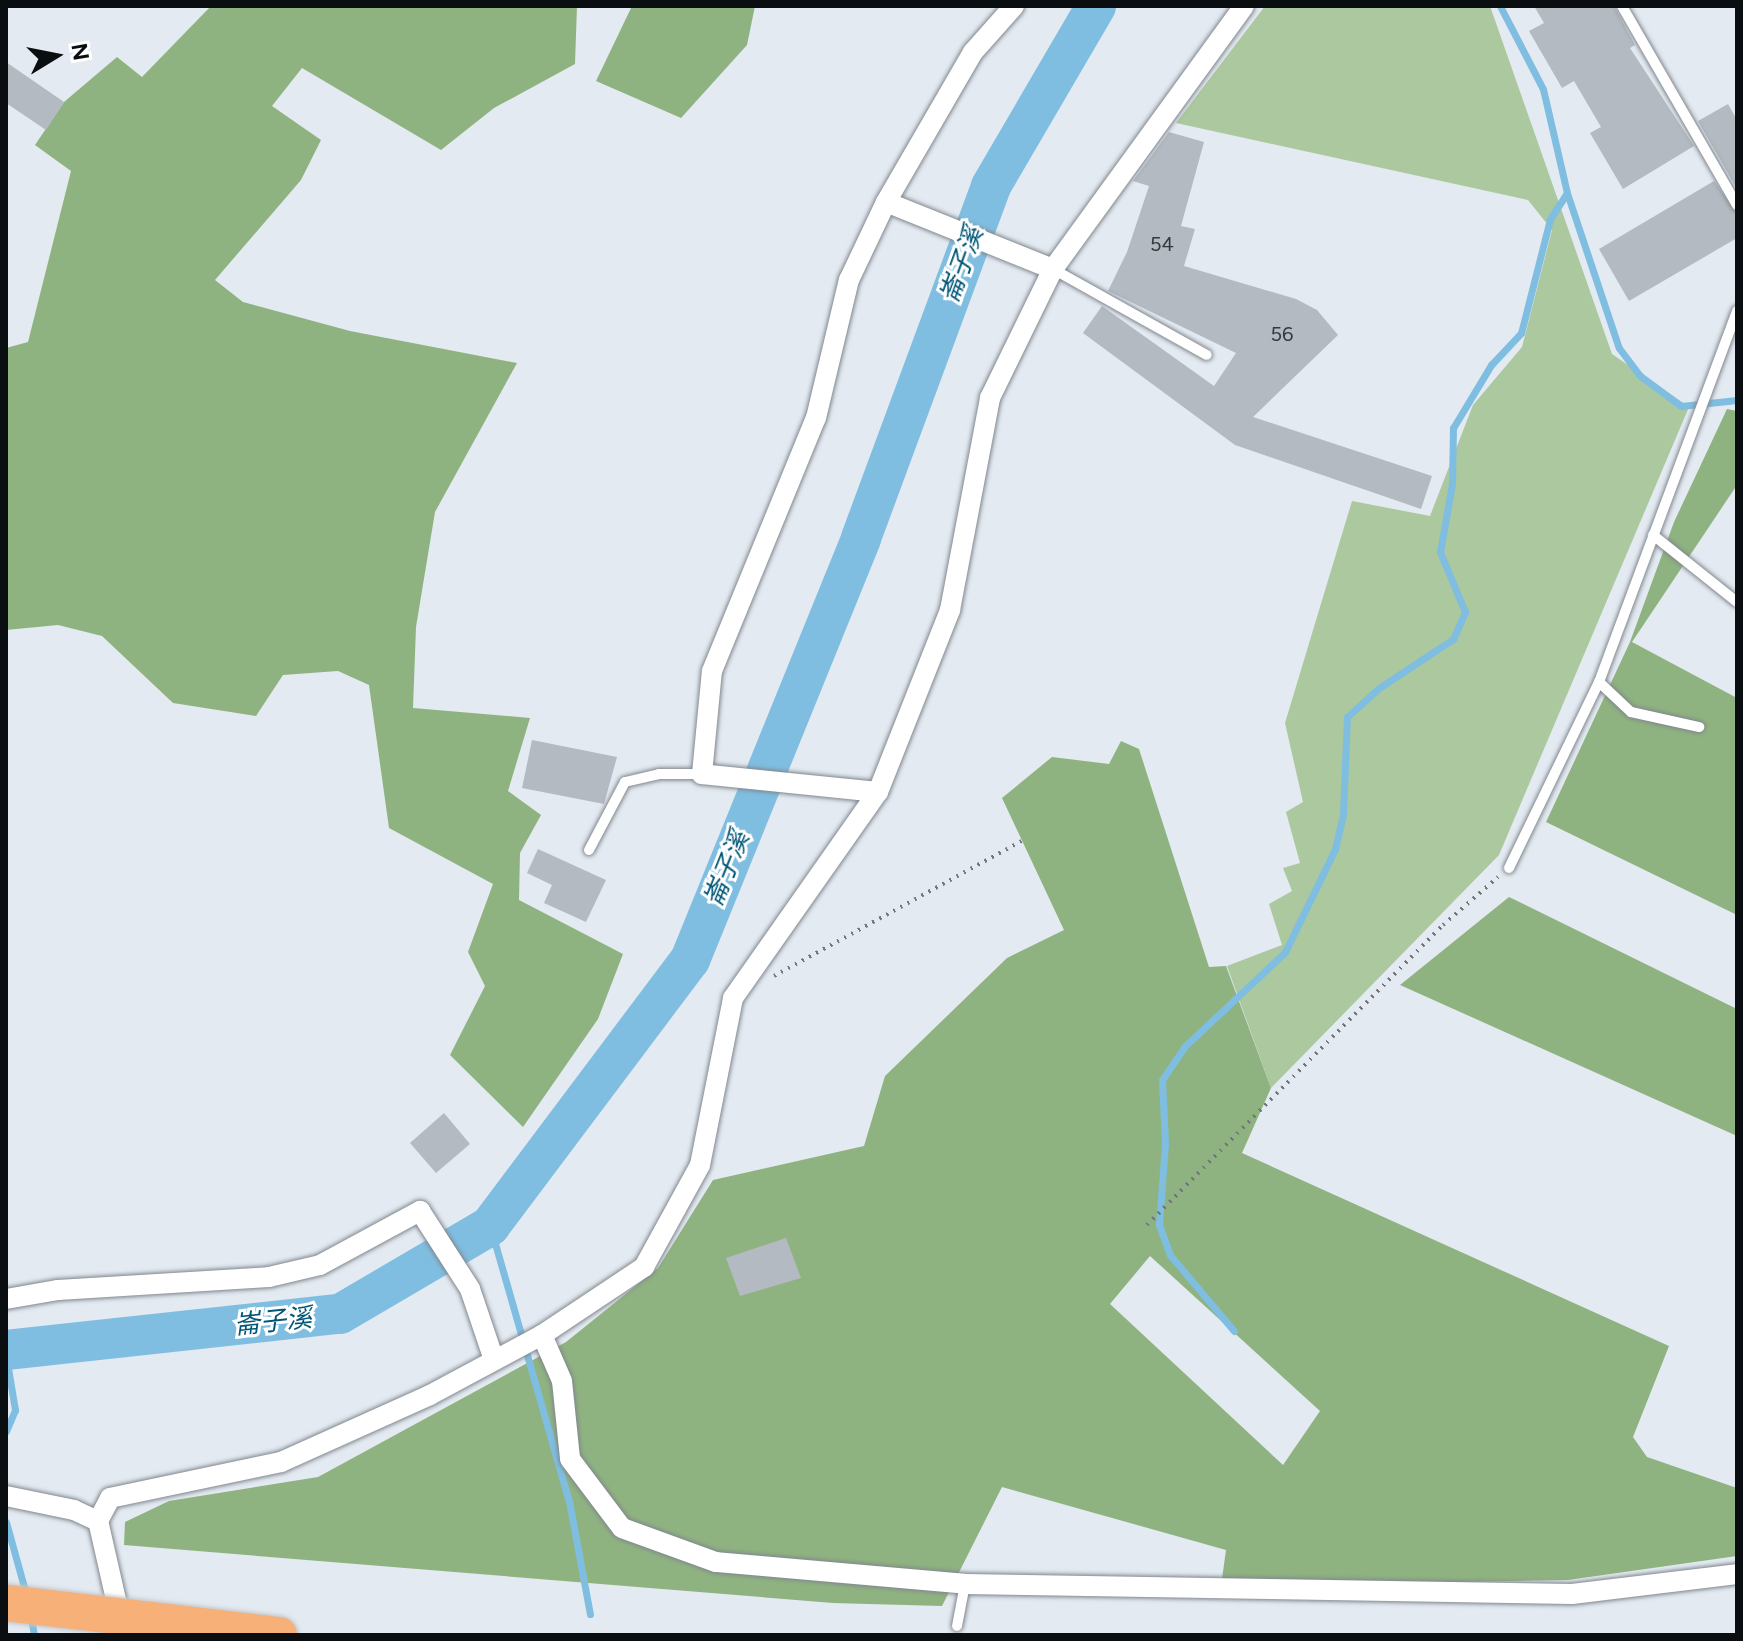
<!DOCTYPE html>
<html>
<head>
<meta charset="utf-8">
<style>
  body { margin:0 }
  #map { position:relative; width:1743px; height:1641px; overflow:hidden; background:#e3eaf1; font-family:Figtree,"Noto Sans TC",sans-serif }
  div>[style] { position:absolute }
  .green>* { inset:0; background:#abc89f }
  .forest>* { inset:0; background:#8fb380 }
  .stream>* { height:7px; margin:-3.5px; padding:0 3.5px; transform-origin:3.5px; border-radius:3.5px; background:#7fbee1 }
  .river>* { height:40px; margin:-20px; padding:0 20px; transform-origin:20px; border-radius:20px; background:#7fbee1 }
  .building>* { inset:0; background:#b3bac1 }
  .path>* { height:4px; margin-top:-2px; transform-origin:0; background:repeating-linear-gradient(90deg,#72777c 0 2px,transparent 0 8px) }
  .roads { filter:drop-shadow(0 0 2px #81878e) drop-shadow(0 0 2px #81878e) }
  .service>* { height:10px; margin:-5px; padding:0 5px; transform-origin:5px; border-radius:5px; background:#fff }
  .minor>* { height:20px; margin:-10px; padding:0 10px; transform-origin:10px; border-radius:10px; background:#fff }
  .bridges { filter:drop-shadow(0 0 2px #c4c5c6) drop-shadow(0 0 2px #c4c5c6) }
  .motorway-bridge>* { height:36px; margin:-18px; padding:0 18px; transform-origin:18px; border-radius:18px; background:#f6b078 }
  span { translate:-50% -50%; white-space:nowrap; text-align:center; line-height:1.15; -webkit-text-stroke:6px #fff; paint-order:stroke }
  .number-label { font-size:20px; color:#35393c }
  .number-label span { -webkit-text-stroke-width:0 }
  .water-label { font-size:26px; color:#005677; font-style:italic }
  .frame { position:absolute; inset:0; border:8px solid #0b0e10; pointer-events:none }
  .north { position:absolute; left:16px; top:16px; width:80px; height:80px; -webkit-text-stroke:6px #fff; paint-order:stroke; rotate:80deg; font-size:22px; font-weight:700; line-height:32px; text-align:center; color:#0b0e10 }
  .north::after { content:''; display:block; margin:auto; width:28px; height:36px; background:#0b0e10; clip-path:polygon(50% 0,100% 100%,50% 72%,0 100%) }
</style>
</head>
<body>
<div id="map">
  <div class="green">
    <i style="clip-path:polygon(1265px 6px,1490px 6px,1612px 354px,1689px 407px,1499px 855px,1271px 1088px,1227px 966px,1282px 945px,1269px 904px,1292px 891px,1283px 868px,1300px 863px,1286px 812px,1303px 802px,1285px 723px,1352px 501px,1430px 516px,1473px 405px,1522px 347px,1552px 230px,1528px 200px,1176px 123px)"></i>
  </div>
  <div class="forest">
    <i style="clip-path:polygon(211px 6px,577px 6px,575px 64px,494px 108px,441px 150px,302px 68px,272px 106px,321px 140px,301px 180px,215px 280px,243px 302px,350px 331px,517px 363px,435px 512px,416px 627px,413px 708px,530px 718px,508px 791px,541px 815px,520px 853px,519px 900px,623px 954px,598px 1019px,523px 1127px,450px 1055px,485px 986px,468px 952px,493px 884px,389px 828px,369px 685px,338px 671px,283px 675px,256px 716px,173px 703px,102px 636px,58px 625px,6px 630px,6px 348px,28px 342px,71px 171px,35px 145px,64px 102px,117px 57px,142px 77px)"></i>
    <i style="clip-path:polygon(632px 6px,755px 6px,747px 45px,681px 118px,596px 81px)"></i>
    <i style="clip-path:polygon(1727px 409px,1737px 411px,1737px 485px,1632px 642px,1737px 698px,1737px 915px,1546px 822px,1630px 642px,1674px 522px)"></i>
    <i style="clip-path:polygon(evenodd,1121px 741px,1139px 749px,1209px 967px,1226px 966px,1271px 1088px,1242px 1153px,1669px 1346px,1633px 1437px,1647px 1457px,1737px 1488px,1737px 1556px,1568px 1580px,1221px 1586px,1226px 1550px,1002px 1487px,942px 1606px,833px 1603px,124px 1545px,125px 1522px,169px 1501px,318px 1477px,566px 1342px,658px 1268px,713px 1180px,864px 1146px,885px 1076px,1007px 958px,1064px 930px,1002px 798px,1052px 757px,1109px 764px,1121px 741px,1150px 1256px,1320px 1411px,1283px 1465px,1110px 1304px,1150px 1256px)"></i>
    <i style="clip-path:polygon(1509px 897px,1737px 1009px,1737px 1136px,1400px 985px)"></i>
  </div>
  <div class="stream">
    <i style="left:1500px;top:6px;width:93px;rotate:62.6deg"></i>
    <i style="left:1543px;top:89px;width:107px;rotate:77deg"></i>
    <i style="left:1567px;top:193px;width:163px;rotate:71.5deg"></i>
    <i style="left:1619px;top:348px;width:34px;rotate:53deg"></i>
    <i style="left:1639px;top:375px;width:52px;rotate:36.4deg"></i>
    <i style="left:1681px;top:406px;width:56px;rotate:-6.1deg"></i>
    <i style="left:490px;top:1226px;width:286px;rotate:74deg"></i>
    <i style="left:569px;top:1501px;width:115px;rotate:79.5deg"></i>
    <i style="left:1234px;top:1331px;width:99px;rotate:-130.1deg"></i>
    <i style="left:1170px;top:1255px;width:32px;rotate:-110deg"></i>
    <i style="left:1159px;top:1225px;width:82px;rotate:-85.8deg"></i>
    <i style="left:1165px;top:1143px;width:63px;rotate:-92.7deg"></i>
    <i style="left:1162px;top:1080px;width:40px;rotate:-56deg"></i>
    <i style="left:1184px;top:1047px;width:139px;rotate:-43.2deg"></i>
    <i style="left:1285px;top:952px;width:114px;rotate:-64.1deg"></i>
    <i style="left:1335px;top:849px;width:35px;rotate:-77deg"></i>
    <i style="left:1343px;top:815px;width:98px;rotate:-87.7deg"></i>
    <i style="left:1347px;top:717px;width:43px;rotate:-42.2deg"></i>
    <i style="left:1379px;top:688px;width:89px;rotate:-33.5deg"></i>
    <i style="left:1453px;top:639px;width:30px;rotate:-66deg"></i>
    <i style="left:1465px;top:612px;width:65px;rotate:-112.6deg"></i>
    <i style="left:1440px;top:552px;width:69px;rotate:-80deg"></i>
    <i style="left:1452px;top:484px;width:56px;rotate:-89deg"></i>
    <i style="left:1453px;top:428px;width:74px;rotate:-58.9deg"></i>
    <i style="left:1491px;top:365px;width:44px;rotate:-46.8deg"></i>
    <i style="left:1521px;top:333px;width:118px;rotate:-75.7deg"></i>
    <i style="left:1550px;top:219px;width:31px;rotate:-57deg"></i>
    <i style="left:6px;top:1356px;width:55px;rotate:80.5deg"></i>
    <i style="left:15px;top:1410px;width:23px;rotate:113deg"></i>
    <i style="left:6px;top:1522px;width:75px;rotate:74.5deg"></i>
    <i style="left:31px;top:1618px;width:17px;rotate:80deg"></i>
  </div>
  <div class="river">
    <i style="left:6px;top:1350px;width:336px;rotate:-6.2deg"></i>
    <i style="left:340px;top:1314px;width:174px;rotate:-30.4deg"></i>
    <i style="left:490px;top:1226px;width:333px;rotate:-53.1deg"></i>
    <i style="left:690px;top:960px;width:455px;rotate:-67.9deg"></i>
    <i style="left:861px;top:538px;width:375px;rotate:-69.7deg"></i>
    <i style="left:991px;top:186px;width:208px;rotate:-59.7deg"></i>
  </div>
  <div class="building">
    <i style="clip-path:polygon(1534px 6px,1614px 6px,1635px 45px,1630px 48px,1694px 146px,1623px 189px,1590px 133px,1601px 127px,1574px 81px,1562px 88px,1529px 31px,1544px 23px)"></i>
    <i style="clip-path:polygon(6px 62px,64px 102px,46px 130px,6px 103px)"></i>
    <i style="clip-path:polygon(1728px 104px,1737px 120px,1737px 189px,1698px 121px)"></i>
    <i style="clip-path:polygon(1169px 132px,1204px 142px,1181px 226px,1195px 229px,1184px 266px,1296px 299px,1317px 310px,1338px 335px,1253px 417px,1432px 476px,1421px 509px,1235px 445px,1083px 333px,1102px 306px,1214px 386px,1236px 353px,1108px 291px,1127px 252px,1149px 186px,1133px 181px)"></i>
    <i style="clip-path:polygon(1714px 181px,1737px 213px,1737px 238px,1629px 301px,1599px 249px)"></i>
    <i style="clip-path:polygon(532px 740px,617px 757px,604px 804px,522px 788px)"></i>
    <i style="clip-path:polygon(538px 849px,606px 880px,586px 922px,544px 903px,552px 885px,527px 873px)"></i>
    <i style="clip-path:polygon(444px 1113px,470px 1144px,436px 1173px,410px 1143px)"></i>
    <i style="clip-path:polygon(786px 1238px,801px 1278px,740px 1296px,726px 1258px)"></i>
  </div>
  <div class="path">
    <i style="left:774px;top:976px;width:282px;rotate:-28.6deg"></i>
    <i style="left:1147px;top:1225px;width:421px;rotate:-45.4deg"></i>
    <i style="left:1443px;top:925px;width:73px;rotate:-41.1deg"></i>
  </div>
  <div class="roads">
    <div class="service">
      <i style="left:1622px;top:6px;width:230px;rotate:60deg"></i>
      <i style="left:1053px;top:269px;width:176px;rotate:29.2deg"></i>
      <i style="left:1653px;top:535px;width:107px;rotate:38.6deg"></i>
      <i style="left:1599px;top:682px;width:44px;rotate:43.2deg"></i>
      <i style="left:1631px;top:712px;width:70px;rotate:12.4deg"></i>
      <i style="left:589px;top:850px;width:77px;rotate:-62.1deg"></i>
      <i style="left:625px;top:782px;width:35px;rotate:-13deg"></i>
      <i style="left:659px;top:774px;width:43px"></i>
      <i style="left:1509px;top:868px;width:207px;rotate:-64.2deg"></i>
      <i style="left:1599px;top:682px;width:396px;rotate:-69.6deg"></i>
      <i style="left:957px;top:1626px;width:43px;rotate:-79.2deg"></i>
    </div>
    <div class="minor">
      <i style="left:1014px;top:6px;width:62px;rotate:131.7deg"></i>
      <i style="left:973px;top:52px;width:173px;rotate:120.1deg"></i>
      <i style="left:886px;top:202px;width:180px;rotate:21.9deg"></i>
      <i style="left:878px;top:792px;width:177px;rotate:-174.2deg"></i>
      <i style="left:702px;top:774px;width:103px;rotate:-84.5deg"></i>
      <i style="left:712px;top:671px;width:274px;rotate:-67.7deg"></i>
      <i style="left:816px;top:418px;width:142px;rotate:-76.6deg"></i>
      <i style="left:849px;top:280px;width:86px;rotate:-64.6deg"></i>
      <i style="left:6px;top:1299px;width:53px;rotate:-9.8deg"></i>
      <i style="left:58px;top:1290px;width:211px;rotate:-3.5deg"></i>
      <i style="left:269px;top:1277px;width:52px;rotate:-13.2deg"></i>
      <i style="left:320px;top:1265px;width:114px;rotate:-28.4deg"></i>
      <i style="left:420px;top:1211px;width:93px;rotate:57.3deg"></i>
      <i style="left:470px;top:1289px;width:75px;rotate:71.3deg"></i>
      <i style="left:542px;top:1335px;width:50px;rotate:66.5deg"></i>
      <i style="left:562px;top:1381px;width:78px;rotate:84.1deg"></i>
      <i style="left:570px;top:1459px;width:86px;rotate:53deg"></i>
      <i style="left:622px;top:1528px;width:100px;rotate:19.9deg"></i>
      <i style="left:716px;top:1562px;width:250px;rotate:5deg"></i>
      <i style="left:965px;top:1584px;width:607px;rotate:0.94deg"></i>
      <i style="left:1572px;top:1594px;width:166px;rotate:-6.9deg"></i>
      <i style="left:6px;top:1496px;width:69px;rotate:11.6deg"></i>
      <i style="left:74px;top:1510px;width:26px;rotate:25deg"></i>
      <i style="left:124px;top:1635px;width:117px;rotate:-102.8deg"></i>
      <i style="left:98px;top:1521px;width:26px;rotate:-62deg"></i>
      <i style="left:110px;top:1498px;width:175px;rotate:-11.9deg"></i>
      <i style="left:281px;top:1462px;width:163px;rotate:-24.2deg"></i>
      <i style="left:430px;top:1395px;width:127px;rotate:-28.2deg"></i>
      <i style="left:542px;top:1335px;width:123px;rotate:-33.7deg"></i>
      <i style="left:644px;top:1267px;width:116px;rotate:-61.2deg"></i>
      <i style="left:700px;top:1165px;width:170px;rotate:-78.8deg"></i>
      <i style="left:733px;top:998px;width:252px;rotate:-54.9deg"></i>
      <i style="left:878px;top:792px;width:196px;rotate:-68.4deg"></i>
      <i style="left:950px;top:610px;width:216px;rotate:-79.3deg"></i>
      <i style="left:990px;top:398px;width:144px;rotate:-64deg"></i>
      <i style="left:1053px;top:269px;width:325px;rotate:-54deg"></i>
    </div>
  </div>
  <div class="bridges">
    <div class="motorway-bridge">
      <i style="left:6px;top:1603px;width:275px;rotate:6.7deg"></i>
    </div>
  </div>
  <div class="number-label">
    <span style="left:1162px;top:244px">54</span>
    <span style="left:1282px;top:334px">56</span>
  </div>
  <div class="water-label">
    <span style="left:962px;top:265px;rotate:-70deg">崙子溪</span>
    <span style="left:727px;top:869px;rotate:-68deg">崙子溪</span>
    <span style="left:273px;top:1322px;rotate:-6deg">崙子溪</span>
  </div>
  <div class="frame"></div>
  <div class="north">N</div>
</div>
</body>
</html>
